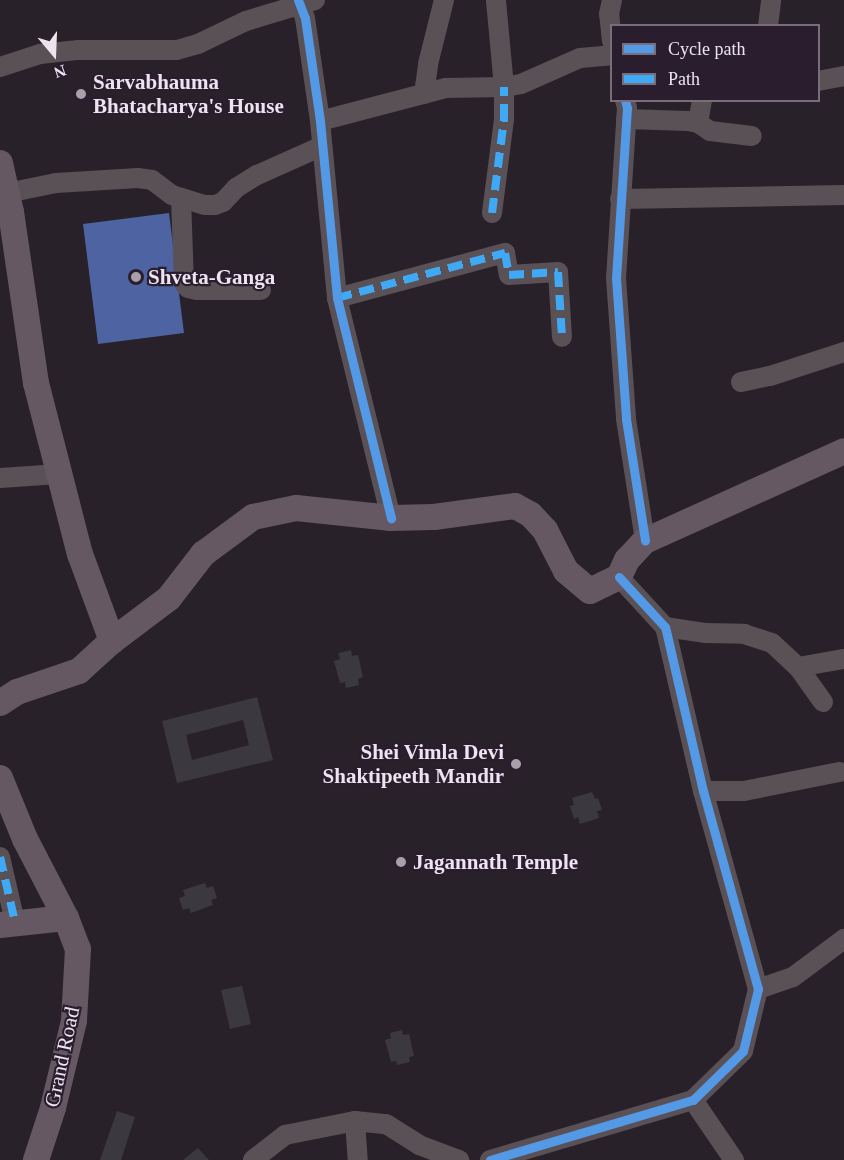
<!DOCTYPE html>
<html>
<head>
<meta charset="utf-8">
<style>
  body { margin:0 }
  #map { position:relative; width:844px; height:1160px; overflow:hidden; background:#28212a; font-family:"Times New Roman",serif }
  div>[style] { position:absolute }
  .water>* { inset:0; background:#4e63a1 }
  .building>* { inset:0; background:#3c3840 }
  .minor>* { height:20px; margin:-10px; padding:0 10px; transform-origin:10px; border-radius:10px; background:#5a5157 }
  .major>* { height:26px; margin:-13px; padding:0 13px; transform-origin:13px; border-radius:13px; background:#655862 }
  .quiet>* { height:8px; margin-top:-4px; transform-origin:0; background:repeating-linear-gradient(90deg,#3fa9f5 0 15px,transparent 0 23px) }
  .cycleway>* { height:9px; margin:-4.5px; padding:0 4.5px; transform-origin:4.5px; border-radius:4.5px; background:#5399e6 }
  .dots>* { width:16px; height:16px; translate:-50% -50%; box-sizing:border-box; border:3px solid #2a1d2e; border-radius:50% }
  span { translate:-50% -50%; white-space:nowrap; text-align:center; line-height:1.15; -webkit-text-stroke:4.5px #2a1d2e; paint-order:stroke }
  .poi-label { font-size:21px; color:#ece4ef; font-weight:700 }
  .left { translate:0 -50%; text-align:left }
  .right { translate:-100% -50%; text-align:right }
  .street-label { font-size:21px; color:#ece4ef }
  .legend { position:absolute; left:610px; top:24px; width:210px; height:78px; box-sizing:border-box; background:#2a1d2e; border:2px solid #786d7b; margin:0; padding:8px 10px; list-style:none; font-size:18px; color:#ece4ef }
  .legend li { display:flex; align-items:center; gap:12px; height:30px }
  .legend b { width:30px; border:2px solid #786d7b }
  .north { position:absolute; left:24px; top:24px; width:60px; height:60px; -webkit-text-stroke:4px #2a1d2e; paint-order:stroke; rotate:161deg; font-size:16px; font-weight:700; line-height:24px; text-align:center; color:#ece4ef }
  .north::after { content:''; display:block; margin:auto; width:21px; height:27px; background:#ece4ef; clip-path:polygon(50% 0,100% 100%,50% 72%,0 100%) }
</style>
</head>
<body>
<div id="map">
  <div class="water">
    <i style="clip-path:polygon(169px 213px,184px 333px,98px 344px,83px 224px)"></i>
  </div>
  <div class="building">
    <i style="clip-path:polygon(351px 650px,352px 656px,358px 655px,363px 677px,358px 679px,359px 685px,346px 688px,345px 682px,340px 683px,334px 661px,340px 659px,338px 653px)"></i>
    <i style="clip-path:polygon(evenodd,257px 697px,273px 760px,177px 783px,162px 721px,257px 697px,243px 720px,249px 745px,192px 760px,186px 735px,243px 720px)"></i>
    <i style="clip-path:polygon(592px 792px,595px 799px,598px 798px,602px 810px,597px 811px,599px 818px,580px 824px,578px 817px,574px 819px,570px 806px,574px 805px,572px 798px)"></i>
    <i style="clip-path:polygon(205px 883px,207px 888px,213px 886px,217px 898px,211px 900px,213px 905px,191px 913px,189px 908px,183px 910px,179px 898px,185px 896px,183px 890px)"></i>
    <i style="clip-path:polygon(242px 986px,251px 1024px,230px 1029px,221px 990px)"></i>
    <i style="clip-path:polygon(402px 1030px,403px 1035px,409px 1034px,414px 1056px,409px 1057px,410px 1062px,397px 1065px,396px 1061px,391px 1062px,385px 1040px,391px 1038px,390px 1033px)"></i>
    <i style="clip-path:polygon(117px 1111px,135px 1117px,121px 1160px,100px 1160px)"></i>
    <i style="clip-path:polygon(198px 1148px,209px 1160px,183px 1160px)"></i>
  </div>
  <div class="minor">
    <i style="left:298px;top:0;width:19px;rotate:69deg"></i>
    <i style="left:305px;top:18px;width:104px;rotate:81.7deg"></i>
    <i style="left:320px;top:121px;width:178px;rotate:84.5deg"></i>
    <i style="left:337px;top:298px;width:227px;rotate:76.2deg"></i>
    <i style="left:768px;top:26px;width:26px;rotate:-83deg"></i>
    <i style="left:612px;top:41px;width:27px;rotate:-96deg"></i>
    <i style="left:609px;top:14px;width:14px;rotate:-78deg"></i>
    <i style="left:0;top:67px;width:42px;rotate:-18deg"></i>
    <i style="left:40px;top:54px;width:39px;rotate:-6deg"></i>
    <i style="left:79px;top:50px;width:98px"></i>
    <i style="left:177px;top:50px;width:22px;rotate:-16deg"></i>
    <i style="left:198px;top:44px;width:53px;rotate:-25.6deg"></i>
    <i style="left:246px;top:21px;width:72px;rotate:-16.9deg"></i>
    <i style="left:818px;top:81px;width:26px;rotate:-11deg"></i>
    <i style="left:424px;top:94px;width:30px;rotate:-82deg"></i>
    <i style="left:428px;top:64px;width:66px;rotate:-76deg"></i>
    <i style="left:625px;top:100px;width:8px;rotate:76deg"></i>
    <i style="left:627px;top:108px;width:170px;rotate:93.7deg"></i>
    <i style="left:616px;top:278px;width:141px;rotate:85.9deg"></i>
    <i style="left:626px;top:419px;width:123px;rotate:81.1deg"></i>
    <i style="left:626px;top:119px;width:62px;rotate:1.8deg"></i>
    <i style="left:688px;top:121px;width:10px;rotate:11deg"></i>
    <i style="left:698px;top:123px;width:14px;rotate:34deg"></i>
    <i style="left:710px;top:131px;width:42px;rotate:6.8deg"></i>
    <i style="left:320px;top:121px;width:130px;rotate:-14.7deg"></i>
    <i style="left:446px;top:88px;width:58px;rotate:-1deg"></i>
    <i style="left:504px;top:87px;width:17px;rotate:-10deg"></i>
    <i style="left:521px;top:84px;width:64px;rotate:-23.8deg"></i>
    <i style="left:580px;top:58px;width:32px;rotate:-5deg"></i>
    <i style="left:698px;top:123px;width:23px;rotate:-80deg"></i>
    <i style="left:7px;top:193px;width:50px;rotate:-11.5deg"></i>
    <i style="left:56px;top:183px;width:82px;rotate:-3.5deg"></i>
    <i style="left:138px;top:178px;width:14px;rotate:8deg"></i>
    <i style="left:152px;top:180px;width:25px;rotate:37deg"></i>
    <i style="left:172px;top:195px;width:34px;rotate:17deg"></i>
    <i style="left:205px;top:205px;width:10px"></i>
    <i style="left:215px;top:205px;width:9px;rotate:-21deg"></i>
    <i style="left:223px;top:202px;width:19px;rotate:-47deg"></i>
    <i style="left:236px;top:188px;width:25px;rotate:-32deg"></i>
    <i style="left:257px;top:175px;width:71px;rotate:-24deg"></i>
    <i style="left:181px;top:198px;width:85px;rotate:88deg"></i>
    <i style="left:184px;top:283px;width:6px;rotate:51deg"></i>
    <i style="left:188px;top:288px;width:9px;rotate:13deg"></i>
    <i style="left:197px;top:290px;width:64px"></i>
    <i style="left:620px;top:199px;width:224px;rotate:-1deg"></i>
    <i style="left:492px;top:213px;width:95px;rotate:-82.7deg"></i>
    <i style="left:504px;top:119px;width:32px;rotate:-90deg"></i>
    <i style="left:504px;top:87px;width:87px;rotate:-95.3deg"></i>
    <i style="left:337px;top:298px;width:174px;rotate:-15deg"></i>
    <i style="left:505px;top:253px;width:22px;rotate:80deg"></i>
    <i style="left:509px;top:275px;width:49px;rotate:-3.5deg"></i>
    <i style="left:558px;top:272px;width:65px;rotate:86.5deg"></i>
    <i style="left:741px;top:382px;width:30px;rotate:-12deg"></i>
    <i style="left:770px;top:376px;width:78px;rotate:-18deg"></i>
    <i style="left:0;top:478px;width:59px;rotate:-3.9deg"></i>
    <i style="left:665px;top:627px;width:40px;rotate:8.5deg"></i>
    <i style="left:705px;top:633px;width:39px;rotate:1deg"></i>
    <i style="left:744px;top:634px;width:29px;rotate:18deg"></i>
    <i style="left:772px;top:643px;width:35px;rotate:43deg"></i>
    <i style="left:823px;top:702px;width:43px;rotate:-125.5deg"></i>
    <i style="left:798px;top:667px;width:47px;rotate:-9.9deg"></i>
    <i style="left:703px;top:791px;width:41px"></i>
    <i style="left:744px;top:791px;width:97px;rotate:-11.3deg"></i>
    <i style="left:0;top:857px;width:67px;rotate:77deg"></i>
    <i style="left:758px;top:989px;width:37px;rotate:-19deg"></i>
    <i style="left:793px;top:977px;width:64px;rotate:-36.7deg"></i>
    <i style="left:693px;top:1100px;width:73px;rotate:55.7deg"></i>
    <i style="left:355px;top:1121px;width:39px;rotate:86deg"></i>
    <i style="left:253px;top:1160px;width:41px;rotate:-38deg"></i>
    <i style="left:285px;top:1135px;width:71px;rotate:-11.3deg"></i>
    <i style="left:355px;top:1121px;width:31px;rotate:6deg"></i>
    <i style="left:386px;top:1124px;width:39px;rotate:32deg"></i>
    <i style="left:419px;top:1145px;width:43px;rotate:20.6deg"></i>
    <i style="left:490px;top:1160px;width:212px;rotate:-16.5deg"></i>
    <i style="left:693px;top:1100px;width:70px;rotate:-44.4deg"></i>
    <i style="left:743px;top:1051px;width:64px;rotate:-76.4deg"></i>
    <i style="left:758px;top:989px;width:205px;rotate:-105.5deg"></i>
    <i style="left:703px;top:791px;width:168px;rotate:-103deg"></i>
    <i style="left:665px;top:627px;width:68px;rotate:-132.6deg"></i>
  </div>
  <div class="major">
    <i style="left:0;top:163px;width:50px;rotate:77.3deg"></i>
    <i style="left:11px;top:212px;width:173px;rotate:81.7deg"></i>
    <i style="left:36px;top:383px;width:177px;rotate:75.6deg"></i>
    <i style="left:80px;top:554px;width:93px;rotate:69.8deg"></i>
    <i style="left:0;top:703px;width:20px;rotate:-33deg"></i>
    <i style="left:17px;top:692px;width:65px;rotate:-18.7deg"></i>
    <i style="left:79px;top:671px;width:45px;rotate:-42.3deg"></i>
    <i style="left:112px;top:641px;width:71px;rotate:-37deg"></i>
    <i style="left:169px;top:598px;width:56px;rotate:-52.3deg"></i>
    <i style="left:203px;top:554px;width:62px;rotate:-36.5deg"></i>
    <i style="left:253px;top:517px;width:44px;rotate:-11.8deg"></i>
    <i style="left:296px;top:508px;width:96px;rotate:6deg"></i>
    <i style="left:391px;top:518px;width:43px;rotate:-1.3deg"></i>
    <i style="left:434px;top:517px;width:82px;rotate:-7.7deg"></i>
    <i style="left:515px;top:506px;width:18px;rotate:29deg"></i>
    <i style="left:531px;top:515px;width:21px;rotate:47deg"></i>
    <i style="left:545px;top:530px;width:46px;rotate:62.9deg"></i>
    <i style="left:566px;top:571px;width:31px;rotate:40deg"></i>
    <i style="left:590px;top:591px;width:32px;rotate:-26deg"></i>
    <i style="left:619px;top:577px;width:19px;rotate:-65deg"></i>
    <i style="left:627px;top:560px;width:26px;rotate:-47deg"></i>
    <i style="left:645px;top:541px;width:218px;rotate:-24.3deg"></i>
    <i style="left:0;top:778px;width:66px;rotate:67.7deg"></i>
    <i style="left:25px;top:839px;width:89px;rotate:62.6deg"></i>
    <i style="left:66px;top:918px;width:33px;rotate:69deg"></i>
    <i style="left:78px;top:949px;width:72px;rotate:93.2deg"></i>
    <i style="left:74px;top:1021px;width:89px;rotate:103.6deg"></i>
    <i style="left:53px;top:1108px;width:55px;rotate:108.1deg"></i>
    <i style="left:0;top:925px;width:66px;rotate:-6.1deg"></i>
  </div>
  <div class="quiet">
    <i style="left:492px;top:213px;width:95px;rotate:-82.7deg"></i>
    <i style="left:504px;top:119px;width:32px;rotate:-90deg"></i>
    <i style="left:337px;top:298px;width:174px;rotate:-15deg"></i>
    <i style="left:505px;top:253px;width:22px;rotate:80deg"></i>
    <i style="left:509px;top:275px;width:49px;rotate:-3.5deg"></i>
    <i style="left:558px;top:272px;width:65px;rotate:86.5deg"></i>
    <i style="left:0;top:857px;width:67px;rotate:77deg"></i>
  </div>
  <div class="cycleway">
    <i style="left:298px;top:0;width:19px;rotate:69deg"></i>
    <i style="left:305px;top:18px;width:104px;rotate:81.7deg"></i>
    <i style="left:320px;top:121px;width:178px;rotate:84.5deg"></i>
    <i style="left:337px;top:298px;width:227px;rotate:76.2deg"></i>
    <i style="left:625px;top:100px;width:8px;rotate:76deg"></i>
    <i style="left:627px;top:108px;width:170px;rotate:93.7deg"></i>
    <i style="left:616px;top:278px;width:141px;rotate:85.9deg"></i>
    <i style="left:626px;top:419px;width:123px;rotate:81.1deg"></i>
    <i style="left:490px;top:1160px;width:212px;rotate:-16.5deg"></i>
    <i style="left:693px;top:1100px;width:70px;rotate:-44.4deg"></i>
    <i style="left:743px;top:1051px;width:64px;rotate:-76.4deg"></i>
    <i style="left:758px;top:989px;width:205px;rotate:-105.5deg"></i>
    <i style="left:703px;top:791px;width:168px;rotate:-103deg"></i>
    <i style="left:665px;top:627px;width:68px;rotate:-132.6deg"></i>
  </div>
  <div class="dots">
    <i style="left:81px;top:94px;background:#a7a0aa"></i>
    <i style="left:136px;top:277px;background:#a7a0aa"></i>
    <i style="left:516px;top:764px;background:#a7a0aa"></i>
    <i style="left:401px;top:862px;background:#a7a0aa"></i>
  </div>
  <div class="poi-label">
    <span class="left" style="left:93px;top:94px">Sarvabhauma<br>Bhatacharya's House</span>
    <span class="left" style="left:148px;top:277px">Shveta-Ganga</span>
    <span class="right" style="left:504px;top:764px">Shei Vimla Devi<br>Shaktipeeth Mandir</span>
    <span class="left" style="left:413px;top:862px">Jagannath Temple</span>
  </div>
  <div class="street-label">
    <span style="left:62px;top:1057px;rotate:-78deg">Grand Road</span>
  </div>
  <ul class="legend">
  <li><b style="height:8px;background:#5399e6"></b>Cycle path</li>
  <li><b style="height:8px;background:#3fa9f5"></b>Path</li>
  </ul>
  <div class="north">N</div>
</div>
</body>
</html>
